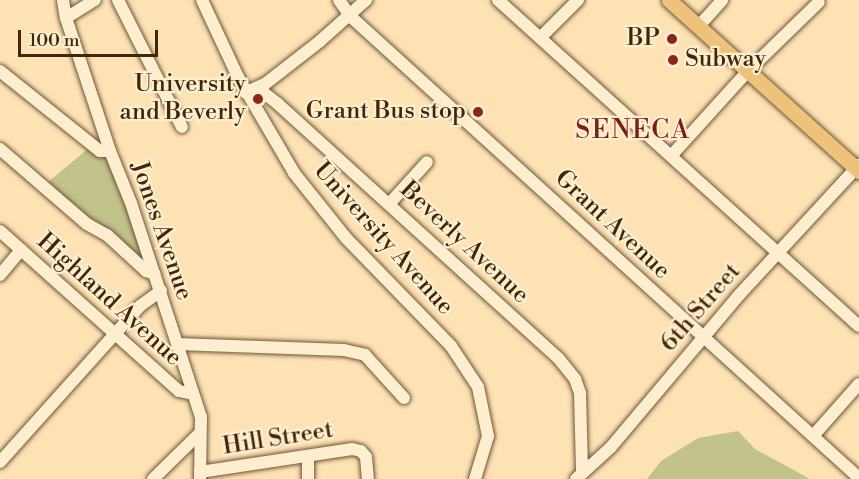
<!DOCTYPE html>
<html>
<head>
<meta charset="utf-8">
<style>
  body { margin:0 }
  #map { position:relative; width:859px; height:479px; overflow:hidden; background:#fde3b4; font-family:"Libre Bodoni",serif }
  div>[style] { position:absolute }
  .green>* { inset:0; background:#c2c38b }
  .roads { filter:drop-shadow(0 0 2px #6f5636) drop-shadow(0 0 2px #6f5636) }
  .minor>* { height:12px; margin:-6px; padding:0 6px; transform-origin:6px; border-radius:6px; background:#feedce }
  .major>* { height:15px; margin:-7.5px; padding:0 7.5px; transform-origin:7.5px; border-radius:7.5px; background:#eec27a }
  .dots>* { width:16px; height:16px; translate:-50% -50%; box-sizing:border-box; border:3px solid #feedce; border-radius:50% }
  span { translate:-50% -50%; white-space:nowrap; text-align:center; line-height:1.15; -webkit-text-stroke:4.5px #feedce; paint-order:stroke }
  .poi-label { font-size:24px; color:#40270c }
  .right { translate:-100% -50%; text-align:right }
  .left { translate:0 -50%; text-align:left }
  .street-label { font-size:24px; color:#40270c }
  .neighbourhood-label { font-size:26px; color:#7a1f14; letter-spacing:1.5px }
  .scale { position:absolute; left:18px; top:30px; width:140px; height:27px; box-sizing:border-box; border:3px solid #40270c; border-top:0; padding-left:8px; font-size:18px; line-height:21px; white-space:nowrap; color:#40270c; -webkit-text-stroke:4px #feedce; paint-order:stroke }
</style>
</head>
<body>
<div id="map">
  <div class="green">
    <i style="clip-path:polygon(90px 147px,107px 154px,144px 252px,139px 261px,47px 183px)"></i>
    <i style="clip-path:polygon(738px 431px,755px 449px,810px 479px,647px 479px,661px 461px,698px 438px)"></i>
  </div>
  <div class="roads">
    <div class="minor">
      <i style="left:63px;top:0;width:18px;rotate:81deg"></i>
      <i style="left:66px;top:18px;width:140px;rotate:71.7deg"></i>
      <i style="left:110px;top:151px;width:56px;rotate:68deg"></i>
      <i style="left:131px;top:203px;width:225px;rotate:71.9deg"></i>
      <i style="left:201px;top:417px;width:62px;rotate:90.9deg"></i>
      <i style="left:118px;top:0;width:142px;rotate:63.3deg"></i>
      <i style="left:202px;top:0;width:85px;rotate:64.9deg"></i>
      <i style="left:238px;top:77px;width:111px;rotate:59.7deg"></i>
      <i style="left:294px;top:173px;width:83px;rotate:51.3deg"></i>
      <i style="left:346px;top:238px;width:151px;rotate:45.8deg"></i>
      <i style="left:451px;top:346px;width:49px;rotate:56.6deg"></i>
      <i style="left:478px;top:387px;width:50px;rotate:78.5deg"></i>
      <i style="left:488px;top:436px;width:45px;rotate:106.8deg"></i>
      <i style="left:339px;top:0;width:19px;rotate:55deg"></i>
      <i style="left:350px;top:16px;width:687px;rotate:42.23deg"></i>
      <i style="left:498px;top:0;width:486px;rotate:42.1deg"></i>
      <i style="left:66px;top:18px;width:34px;rotate:-32deg"></i>
      <i style="left:698px;top:27px;width:36px;rotate:-48deg"></i>
      <i style="left:540px;top:38px;width:54px;rotate:-45deg"></i>
      <i style="left:0;top:71px;width:128px;rotate:38.7deg"></i>
      <i style="left:100px;top:151px;width:10px"></i>
      <i style="left:249px;top:91px;width:17px;rotate:-24deg"></i>
      <i style="left:265px;top:84px;width:70px;rotate:-38deg"></i>
      <i style="left:320px;top:41px;width:62px;rotate:-41.7deg"></i>
      <i style="left:246px;top:93px;width:18px"></i>
      <i style="left:264px;top:93px;width:18px;rotate:38deg"></i>
      <i style="left:278px;top:104px;width:379px;rotate:42.2deg"></i>
      <i style="left:559px;top:359px;width:26px;rotate:51deg"></i>
      <i style="left:575px;top:379px;width:15px;rotate:70deg"></i>
      <i style="left:580px;top:393px;width:76px;rotate:88.5deg"></i>
      <i style="left:0;top:149px;width:115px;rotate:40.8deg"></i>
      <i style="left:87px;top:224px;width:23px;rotate:29deg"></i>
      <i style="left:107px;top:235px;width:53px;rotate:42.7deg"></i>
      <i style="left:146px;top:271px;width:9px;rotate:18deg"></i>
      <i style="left:671px;top:156px;width:113px;rotate:-47.9deg"></i>
      <i style="left:747px;top:72px;width:100px;rotate:-44.2deg"></i>
      <i style="left:390px;top:203px;width:55px;rotate:-47.9deg"></i>
      <i style="left:0;top:231px;width:240px;rotate:41.8deg"></i>
      <i style="left:179px;top:391px;width:14px;rotate:12deg"></i>
      <i style="left:0;top:275px;width:33px;rotate:-50deg"></i>
      <i style="left:177px;top:344px;width:167px;rotate:2.1deg"></i>
      <i style="left:344px;top:350px;width:22px;rotate:13deg"></i>
      <i style="left:365px;top:355px;width:58px;rotate:47.8deg"></i>
      <i style="left:813px;top:436px;width:69px;rotate:-48.5deg"></i>
      <i style="left:308px;top:457px;width:22px;rotate:90deg"></i>
      <i style="left:0;top:462px;width:210px;rotate:-48.1deg"></i>
      <i style="left:140px;top:306px;width:26px;rotate:-36deg"></i>
      <i style="left:200px;top:472px;width:154px;rotate:-8.6deg"></i>
      <i style="left:352px;top:449px;width:9px;rotate:13deg"></i>
      <i style="left:361px;top:451px;width:8px;rotate:50deg"></i>
      <i style="left:366px;top:457px;width:22px;rotate:85deg"></i>
      <i style="left:153px;top:479px;width:66px;rotate:-44.4deg"></i>
      <i style="left:576px;top:479px;width:47px;rotate:-42.4deg"></i>
      <i style="left:611px;top:447px;width:200px;rotate:-49.9deg"></i>
      <i style="left:740px;top:294px;width:176px;rotate:-47.3deg"></i>
    </div>
    <div class="major">
      <i style="left:669px;top:0;width:256px;rotate:42deg"></i>
    </div>
  </div>
  <div class="dots">
    <i style="left:672px;top:39px;background:#8f2418"></i>
    <i style="left:673px;top:60px;background:#8f2418"></i>
    <i style="left:258px;top:99px;background:#8f2418"></i>
    <i style="left:478px;top:112px;background:#8f2418"></i>
  </div>
  <div class="poi-label">
    <span class="right" style="left:660px;top:39px">BP</span>
    <span class="left" style="left:685px;top:60px">Subway</span>
    <span class="right" style="left:246px;top:99px">University<br>and Beverly</span>
    <span class="right" style="left:466px;top:112px">Grant Bus stop</span>
  </div>
  <div class="street-label">
    <span style="left:612px;top:225px;rotate:43deg">Grant Avenue</span>
    <span style="left:161px;top:231px;rotate:71deg">Jones Avenue</span>
    <span style="left:383px;top:239px;rotate:48deg">University Avenue</span>
    <span style="left:464px;top:243px;rotate:43deg">Beverly Avenue</span>
    <span style="left:109px;top:300px;rotate:42deg">Highland Avenue</span>
    <span style="left:701px;top:308px;rotate:-49deg">6th Street</span>
    <span style="left:278px;top:439px;rotate:-9deg">Hill Street</span>
  </div>
  <div class="neighbourhood-label">
    <span style="left:633px;top:131px">SENECA</span>
  </div>
  <div class="scale">100 m</div>
</div>
</body>
</html>
